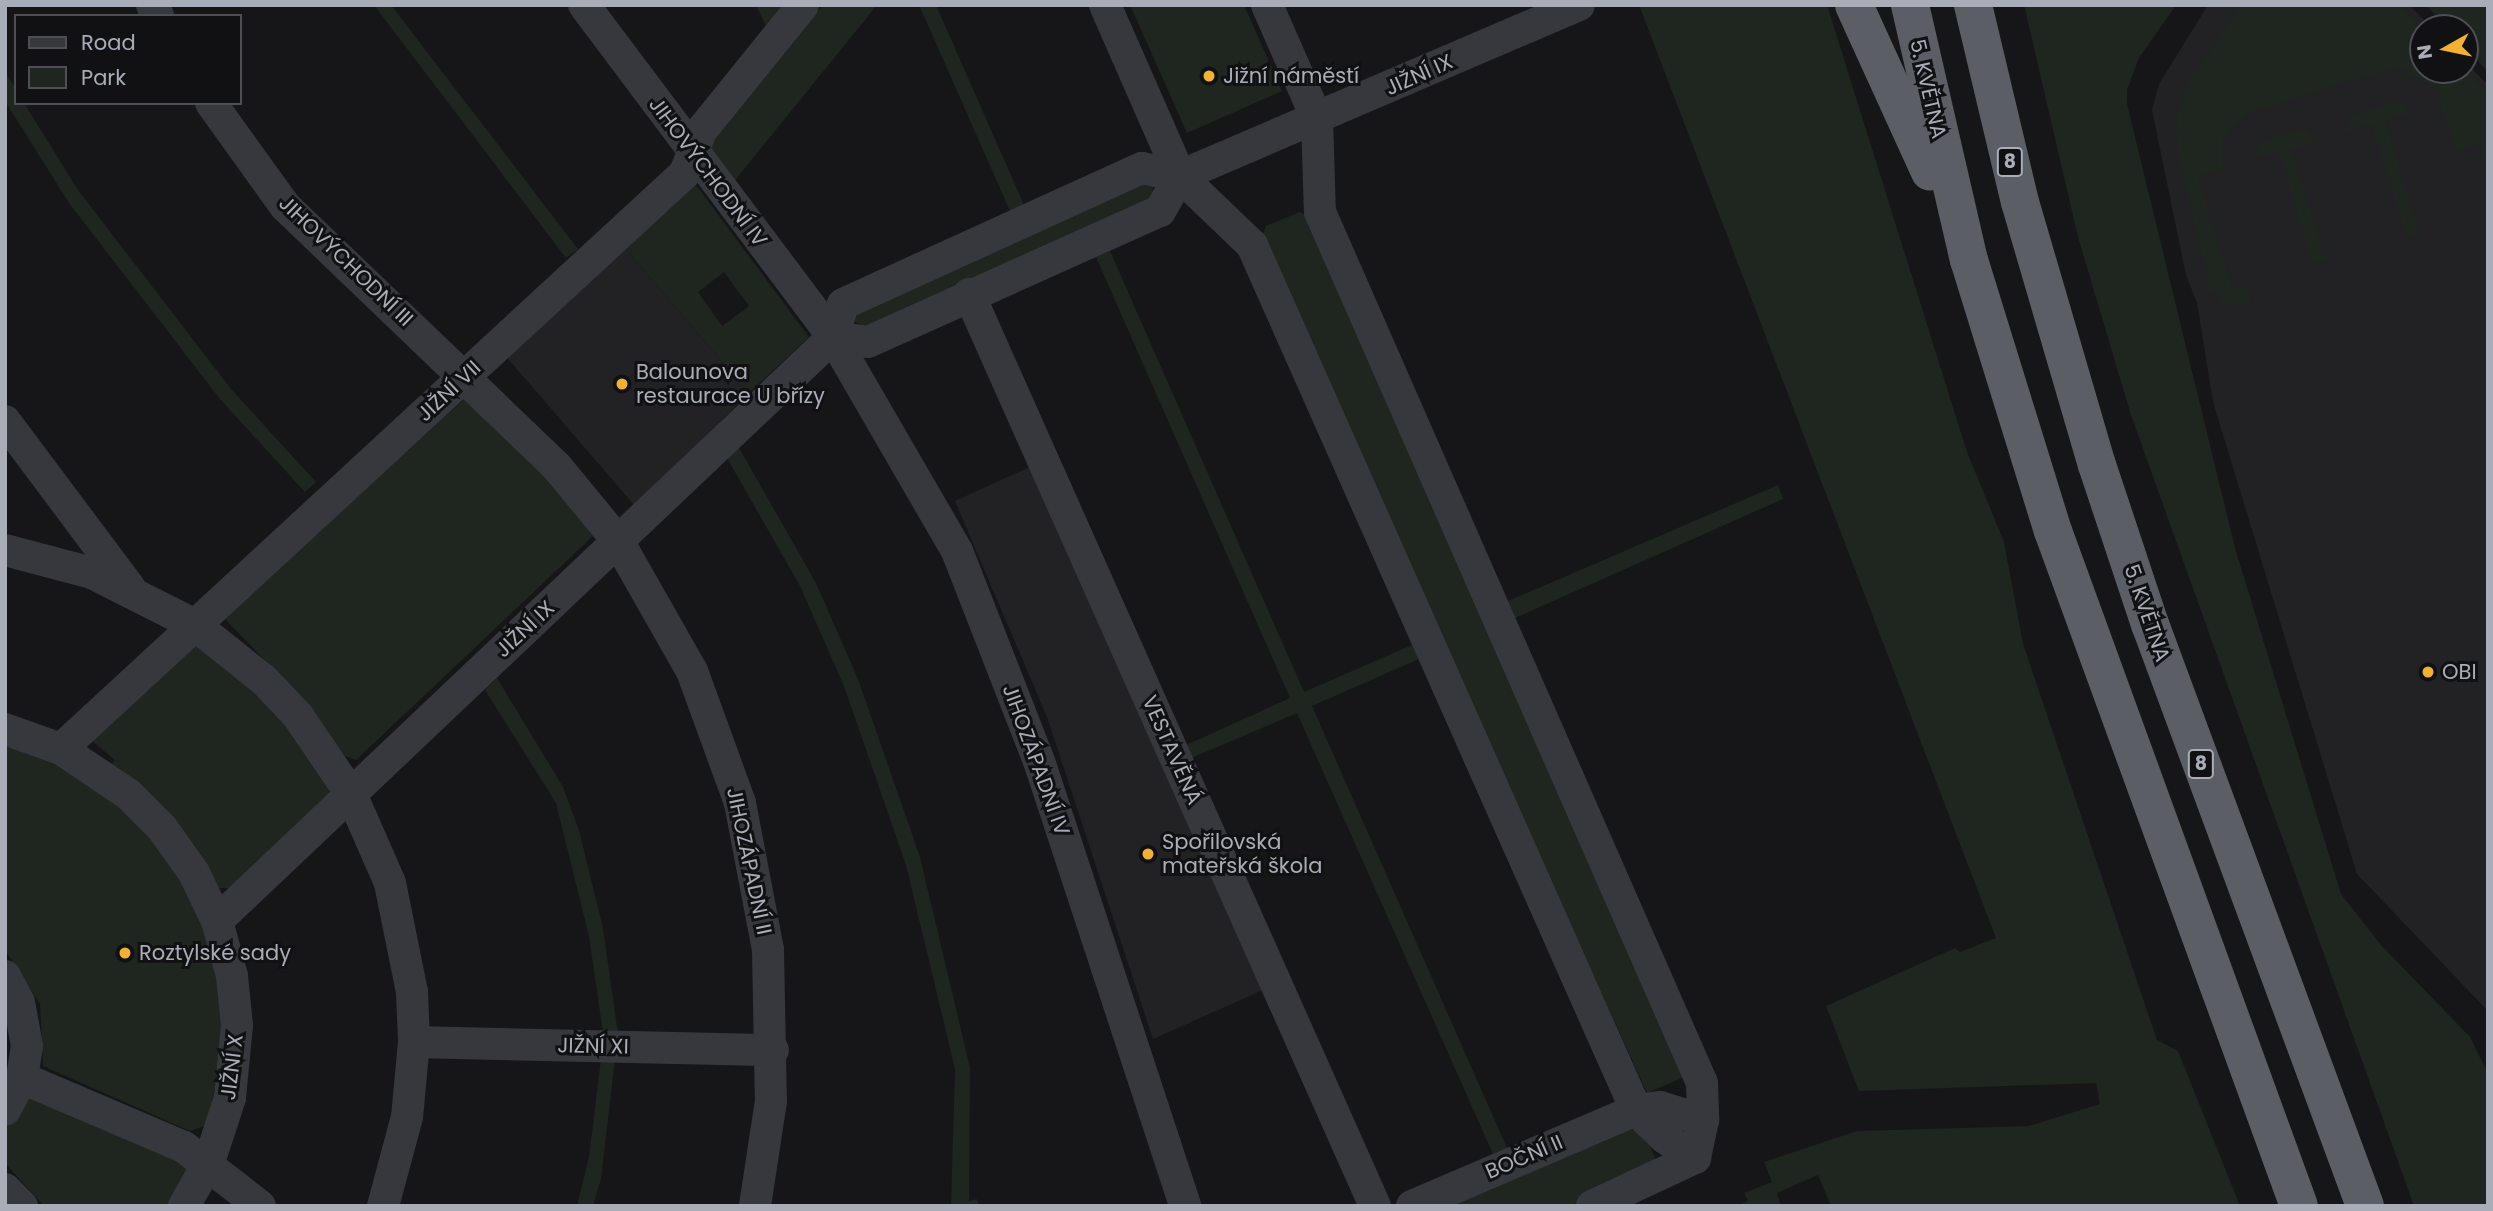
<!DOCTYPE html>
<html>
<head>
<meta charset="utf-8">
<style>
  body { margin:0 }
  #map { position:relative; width:2493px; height:1211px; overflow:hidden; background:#161618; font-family:Poppins,sans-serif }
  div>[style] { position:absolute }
  .built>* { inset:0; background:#222225 }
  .green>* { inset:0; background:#1e261f }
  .minor>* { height:32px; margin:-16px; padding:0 16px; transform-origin:16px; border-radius:16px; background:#37383d }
  .trunk>* { height:38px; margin:-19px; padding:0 19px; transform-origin:19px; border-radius:19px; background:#5b5e65 }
  .dots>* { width:19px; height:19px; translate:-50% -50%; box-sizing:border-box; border:4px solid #111113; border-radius:50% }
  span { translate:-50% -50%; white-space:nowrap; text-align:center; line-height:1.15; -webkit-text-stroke:6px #111113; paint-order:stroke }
  .shield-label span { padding:2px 5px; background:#111113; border:2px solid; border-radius:5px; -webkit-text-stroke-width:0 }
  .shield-label { font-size:19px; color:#a8adb8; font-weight:700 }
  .street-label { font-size:21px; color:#a8adb8 }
  .poi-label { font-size:21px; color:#a8adb8 }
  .left { translate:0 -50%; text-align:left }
  .frame { position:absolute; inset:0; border:7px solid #a8adb8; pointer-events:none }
  .legend { position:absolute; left:14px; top:14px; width:228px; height:91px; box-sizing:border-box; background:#111113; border:2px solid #4d4f55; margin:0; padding:9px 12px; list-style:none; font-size:21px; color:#a8adb8 }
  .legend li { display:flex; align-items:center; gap:14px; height:35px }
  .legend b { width:35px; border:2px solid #4d4f55 }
  .north { position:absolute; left:2409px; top:14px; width:70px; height:70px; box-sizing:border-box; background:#111113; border:2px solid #4d4f55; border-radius:50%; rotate:261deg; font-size:19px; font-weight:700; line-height:28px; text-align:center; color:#a8adb8 }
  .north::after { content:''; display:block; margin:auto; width:24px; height:32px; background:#f2b134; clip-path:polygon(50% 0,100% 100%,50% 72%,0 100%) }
</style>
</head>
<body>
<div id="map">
  <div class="built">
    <i style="clip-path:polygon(2208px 5px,2409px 5px,2432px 28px,2423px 28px,2423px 70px,2465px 70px,2465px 62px,2488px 85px,2488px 1011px,2357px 874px,2213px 402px,2197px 303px,2186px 275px,2152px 110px,2159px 84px)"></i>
    <i style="clip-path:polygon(624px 247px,749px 393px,635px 506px,504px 354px)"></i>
    <i style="clip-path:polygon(1032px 466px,1263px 990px,1153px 1039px,1047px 717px,955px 501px)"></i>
  </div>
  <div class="green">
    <i style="clip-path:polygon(374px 5px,391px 5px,578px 249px,566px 258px)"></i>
    <i style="clip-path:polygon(756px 5px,777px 7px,787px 5px,767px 29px)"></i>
    <i style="clip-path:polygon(823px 5px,877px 5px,732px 184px,710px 153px,712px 138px)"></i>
    <i style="clip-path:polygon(919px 5px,936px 5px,1024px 205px,1010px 211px)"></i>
    <i style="clip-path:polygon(1130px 5px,1244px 5px,1282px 91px,1187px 133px)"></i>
    <i style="clip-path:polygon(1639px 5px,1827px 5px,1967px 452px,2004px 542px,2023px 644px,2157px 1040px,2178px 1051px,2240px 1206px,1831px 1206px,1818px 1175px,1777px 1193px,1781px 1206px,1737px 1206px,1748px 1201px,1744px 1193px,1772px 1182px,1764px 1162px,1857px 1131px,2029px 1126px,2100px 1104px,2096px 1083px,1859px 1091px,1826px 1006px,1955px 948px,1960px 952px,1996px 938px)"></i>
    <i style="clip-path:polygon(2024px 5px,2176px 5px,2139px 58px,2127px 90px,2127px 104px,2235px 548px,2341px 894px,2381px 945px,2470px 1037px,2488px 1074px,2488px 1206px,2414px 1206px,2131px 415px,2078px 237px)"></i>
    <i style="clip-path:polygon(2241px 5px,2398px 5px,2423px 30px,2423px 70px,2463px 70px,2488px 95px,2488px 173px,2479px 145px,2456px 152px,2435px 87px,2397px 67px,2247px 113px,2222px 139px,2223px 169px,2198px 177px,2232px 288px,2246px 285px,2251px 304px,2240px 306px,2223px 303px,2210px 289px,2178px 154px,2176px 127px,2183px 90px)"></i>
    <i style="clip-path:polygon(2426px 5px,2488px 5px,2488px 72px,2465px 47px,2465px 28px,2447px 28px)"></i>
    <i style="clip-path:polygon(5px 72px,16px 89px,16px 103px,24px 103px,78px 190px,231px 389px,316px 482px,305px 492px,220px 399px,69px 203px,5px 101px)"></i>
    <i style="clip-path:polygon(2390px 102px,2404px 104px,2410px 113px,2385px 121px,2419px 232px,2406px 237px,2372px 125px,2346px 132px,2346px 128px,2352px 115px)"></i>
    <i style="clip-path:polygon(2297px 130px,2307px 130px,2317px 141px,2291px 149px,2326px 260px,2312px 264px,2279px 153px,2253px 156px,2261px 142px)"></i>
    <i style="clip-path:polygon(1146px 182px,1153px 184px,1152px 198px,866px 328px,854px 321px,857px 313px)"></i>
    <i style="clip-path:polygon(evenodd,696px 185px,809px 337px,749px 393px,624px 247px,696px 185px,724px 272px,749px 306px,722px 326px,698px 292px,724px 272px)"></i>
    <i style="clip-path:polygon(1300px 212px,1307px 216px,1684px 1077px,1647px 1093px,1261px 240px,1266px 226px)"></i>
    <i style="clip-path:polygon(1110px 251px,1304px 692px,1412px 645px,1419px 659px,1312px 706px,1507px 1148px,1493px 1154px,1297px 713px,1189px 759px,1184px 746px,1290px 698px,1096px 257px)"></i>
    <i style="clip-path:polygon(468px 396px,555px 484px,594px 535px,356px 760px,345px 756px,288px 684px,224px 618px)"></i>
    <i style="clip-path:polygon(738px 446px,816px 583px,858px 679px,920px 857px,970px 1068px,969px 1201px,977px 1199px,979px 1206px,951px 1206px,955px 1069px,906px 865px,844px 686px,800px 586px,727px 458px)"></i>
    <i style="clip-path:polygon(1778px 485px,1783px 499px,1515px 618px,1508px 601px)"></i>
    <i style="clip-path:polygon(195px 643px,239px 676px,288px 727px,329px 783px,329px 795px,232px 888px,215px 888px,111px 765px,115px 760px,92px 741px)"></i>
    <i style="clip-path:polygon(497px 678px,563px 787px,579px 830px,603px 928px,618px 1034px,603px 1033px,589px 936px,556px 803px,485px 690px)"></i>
    <i style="clip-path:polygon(5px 744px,42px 754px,110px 796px,156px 843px,190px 895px,206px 931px,219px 988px,223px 1045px,208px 1125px,190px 1131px,43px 1066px,40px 1004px,5px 950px)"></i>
    <i style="clip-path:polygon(601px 1059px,615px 1059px,601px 1179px,593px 1206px,577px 1206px,589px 1157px)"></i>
    <i style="clip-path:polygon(28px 1097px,189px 1166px,168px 1206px,44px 1206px,5px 1163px,5px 1125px)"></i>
    <i style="clip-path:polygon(1633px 1123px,1643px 1129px,1658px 1165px,1570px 1206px,1443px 1206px)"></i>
  </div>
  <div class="minor">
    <i style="left:152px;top:5px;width:13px;rotate:61deg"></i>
    <i style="left:584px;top:5px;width:415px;rotate:53.1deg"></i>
    <i style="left:833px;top:337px;width:247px;rotate:59.9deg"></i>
    <i style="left:957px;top:551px;width:225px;rotate:68.7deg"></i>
    <i style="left:1039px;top:761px;width:468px;rotate:71.8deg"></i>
    <i style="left:1105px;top:5px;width:187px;rotate:66.3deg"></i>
    <i style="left:1180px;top:176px;width:100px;rotate:43.8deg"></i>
    <i style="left:1252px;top:245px;width:946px;rotate:66.06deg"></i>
    <i style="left:1636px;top:1110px;width:40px;rotate:44deg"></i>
    <i style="left:1665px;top:1138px;width:36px;rotate:34deg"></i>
    <i style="left:1267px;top:5px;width:124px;rotate:66.3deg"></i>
    <i style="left:1317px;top:119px;width:93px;rotate:88.2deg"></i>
    <i style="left:1320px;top:212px;width:951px;rotate:66.32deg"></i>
    <i style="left:1702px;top:1083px;width:37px;rotate:88deg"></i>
    <i style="left:1703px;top:1120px;width:39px;rotate:102deg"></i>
    <i style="left:211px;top:103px;width:127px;rotate:54.3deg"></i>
    <i style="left:285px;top:206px;width:377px;rotate:43.8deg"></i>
    <i style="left:557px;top:467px;width:96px;rotate:50.5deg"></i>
    <i style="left:618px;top:541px;width:150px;rotate:60.4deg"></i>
    <i style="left:692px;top:671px;width:140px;rotate:70deg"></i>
    <i style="left:740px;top:803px;width:150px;rotate:79.2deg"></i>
    <i style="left:768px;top:950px;width:151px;rotate:88.9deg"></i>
    <i style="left:771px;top:1101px;width:106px;rotate:98.7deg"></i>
    <i style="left:969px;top:294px;width:998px;rotate:66deg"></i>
    <i style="left:833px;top:337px;width:35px;rotate:8deg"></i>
    <i style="left:868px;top:342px;width:320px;rotate:-24.2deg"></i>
    <i style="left:1160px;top:211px;width:40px;rotate:-60.3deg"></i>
    <i style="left:5px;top:421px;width:209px;rotate:53.2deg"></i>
    <i style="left:5px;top:550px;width:90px;rotate:14.8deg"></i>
    <i style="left:92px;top:573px;width:115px;rotate:26.8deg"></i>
    <i style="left:195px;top:625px;width:88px;rotate:38.6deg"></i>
    <i style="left:264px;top:680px;width:50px;rotate:46.6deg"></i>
    <i style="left:298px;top:716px;width:94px;rotate:55.8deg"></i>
    <i style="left:351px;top:794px;width:97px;rotate:66.3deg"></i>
    <i style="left:390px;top:883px;width:111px;rotate:78.6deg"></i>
    <i style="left:412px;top:992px;width:50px;rotate:87.7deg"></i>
    <i style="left:414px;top:1042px;width:75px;rotate:95.3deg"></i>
    <i style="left:407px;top:1117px;width:92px;rotate:105.1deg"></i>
    <i style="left:5px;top:729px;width:59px;rotate:19.7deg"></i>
    <i style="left:61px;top:749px;width:81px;rotate:33.9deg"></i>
    <i style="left:128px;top:794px;width:48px;rotate:45deg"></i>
    <i style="left:162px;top:828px;width:55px;rotate:54.6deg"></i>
    <i style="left:194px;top:873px;width:53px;rotate:64.4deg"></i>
    <i style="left:217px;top:921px;width:57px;rotate:74.7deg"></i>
    <i style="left:232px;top:976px;width:49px;rotate:84.2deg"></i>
    <i style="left:237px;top:1025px;width:73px;rotate:95.5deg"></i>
    <i style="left:230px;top:1098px;width:67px;rotate:108.2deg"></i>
    <i style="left:209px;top:1162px;width:51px;rotate:119.6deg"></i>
    <i style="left:61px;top:749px;width:849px;rotate:-42.71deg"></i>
    <i style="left:685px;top:173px;width:45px;rotate:-69.1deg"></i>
    <i style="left:701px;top:131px;width:162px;rotate:-51deg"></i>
    <i style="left:217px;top:921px;width:849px;rotate:-43.47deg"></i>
    <i style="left:833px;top:337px;width:34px;rotate:-73deg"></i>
    <i style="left:843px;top:304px;width:328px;rotate:-24.5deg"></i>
    <i style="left:1142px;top:168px;width:39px;rotate:12deg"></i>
    <i style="left:1180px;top:176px;width:434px;rotate:-23.2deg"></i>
    <i style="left:5px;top:976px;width:30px;rotate:62deg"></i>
    <i style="left:19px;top:1002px;width:45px;rotate:79.7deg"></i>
    <i style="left:27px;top:1046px;width:32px;rotate:99deg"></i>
    <i style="left:22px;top:1078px;width:36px;rotate:118deg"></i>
    <i style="left:414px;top:1042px;width:359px;rotate:1.3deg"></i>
    <i style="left:22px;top:1078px;width:176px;rotate:23.1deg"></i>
    <i style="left:184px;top:1147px;width:96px;rotate:37.8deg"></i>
    <i style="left:5px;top:1189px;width:24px;rotate:45deg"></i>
    <i style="left:1412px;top:1206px;width:244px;rotate:-23.2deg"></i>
    <i style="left:1636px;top:1110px;width:24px;rotate:-7deg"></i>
    <i style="left:1660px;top:1107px;width:45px;rotate:16.8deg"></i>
    <i style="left:1592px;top:1206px;width:114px;rotate:-25deg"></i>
  </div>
  <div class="trunk">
    <i style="left:1854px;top:5px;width:183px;rotate:65.5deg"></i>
    <i style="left:1910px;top:5px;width:262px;rotate:77deg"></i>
    <i style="left:1969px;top:260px;width:284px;rotate:72.8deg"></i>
    <i style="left:2053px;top:531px;width:718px;rotate:69.98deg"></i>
    <i style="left:1973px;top:5px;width:203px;rotate:76.6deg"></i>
    <i style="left:2020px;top:202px;width:274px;rotate:73.7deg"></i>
    <i style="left:2097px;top:465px;width:168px;rotate:71.6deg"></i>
    <i style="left:2150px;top:624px;width:620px;rotate:69.72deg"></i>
  </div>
  <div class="dots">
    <i style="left:1209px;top:76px;background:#f2b134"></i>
    <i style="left:622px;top:384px;background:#f2b134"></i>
    <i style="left:2428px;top:672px;background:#f2b134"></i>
    <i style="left:1148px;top:854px;background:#f2b134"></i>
    <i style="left:125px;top:953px;background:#f2b134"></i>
  </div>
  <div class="shield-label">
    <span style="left:2010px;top:162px">8</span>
    <span style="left:2201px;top:764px">8</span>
  </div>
  <div class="street-label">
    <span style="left:1419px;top:75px;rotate:-24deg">JIŽNÍ IX</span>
    <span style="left:1928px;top:89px;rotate:77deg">5. KVĚTNA</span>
    <span style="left:708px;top:172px;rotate:53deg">JIHOVÝCHODNÍ IV</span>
    <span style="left:346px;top:261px;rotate:44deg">JIHOVÝCHODNÍ III</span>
    <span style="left:449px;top:391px;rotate:-43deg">JIŽNÍ VII</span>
    <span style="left:2147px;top:613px;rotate:71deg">5. KVĚTNA</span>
    <span style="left:525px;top:629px;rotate:-43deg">JIŽNÍ IX</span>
    <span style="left:1172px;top:750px;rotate:66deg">VESTAVĚNÁ</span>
    <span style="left:1036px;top:760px;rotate:70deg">JIHOZÁPADNÍ IV</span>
    <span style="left:749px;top:861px;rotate:78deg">JIHOZÁPADNÍ II</span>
    <span style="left:593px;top:1046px;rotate:1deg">JIŽNÍ XI</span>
    <span style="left:232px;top:1067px;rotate:-83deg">JIŽNÍ X</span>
    <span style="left:1524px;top:1157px;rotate:-23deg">BOČNÍ II</span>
  </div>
  <div class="poi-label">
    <span class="left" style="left:1223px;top:76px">Jižní náměstí</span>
    <span class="left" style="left:636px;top:384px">Balounova<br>restaurace U břízy</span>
    <span class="left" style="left:2442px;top:672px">OBI</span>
    <span class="left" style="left:1162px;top:854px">Spořilovská<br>mateřská škola</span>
    <span class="left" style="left:139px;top:953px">Roztylské sady</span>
  </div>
  <div class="frame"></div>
  <ul class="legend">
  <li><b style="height:9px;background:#37383d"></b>Road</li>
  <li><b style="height:19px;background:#1e261f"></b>Park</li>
  </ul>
  <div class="north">N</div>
</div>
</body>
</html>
